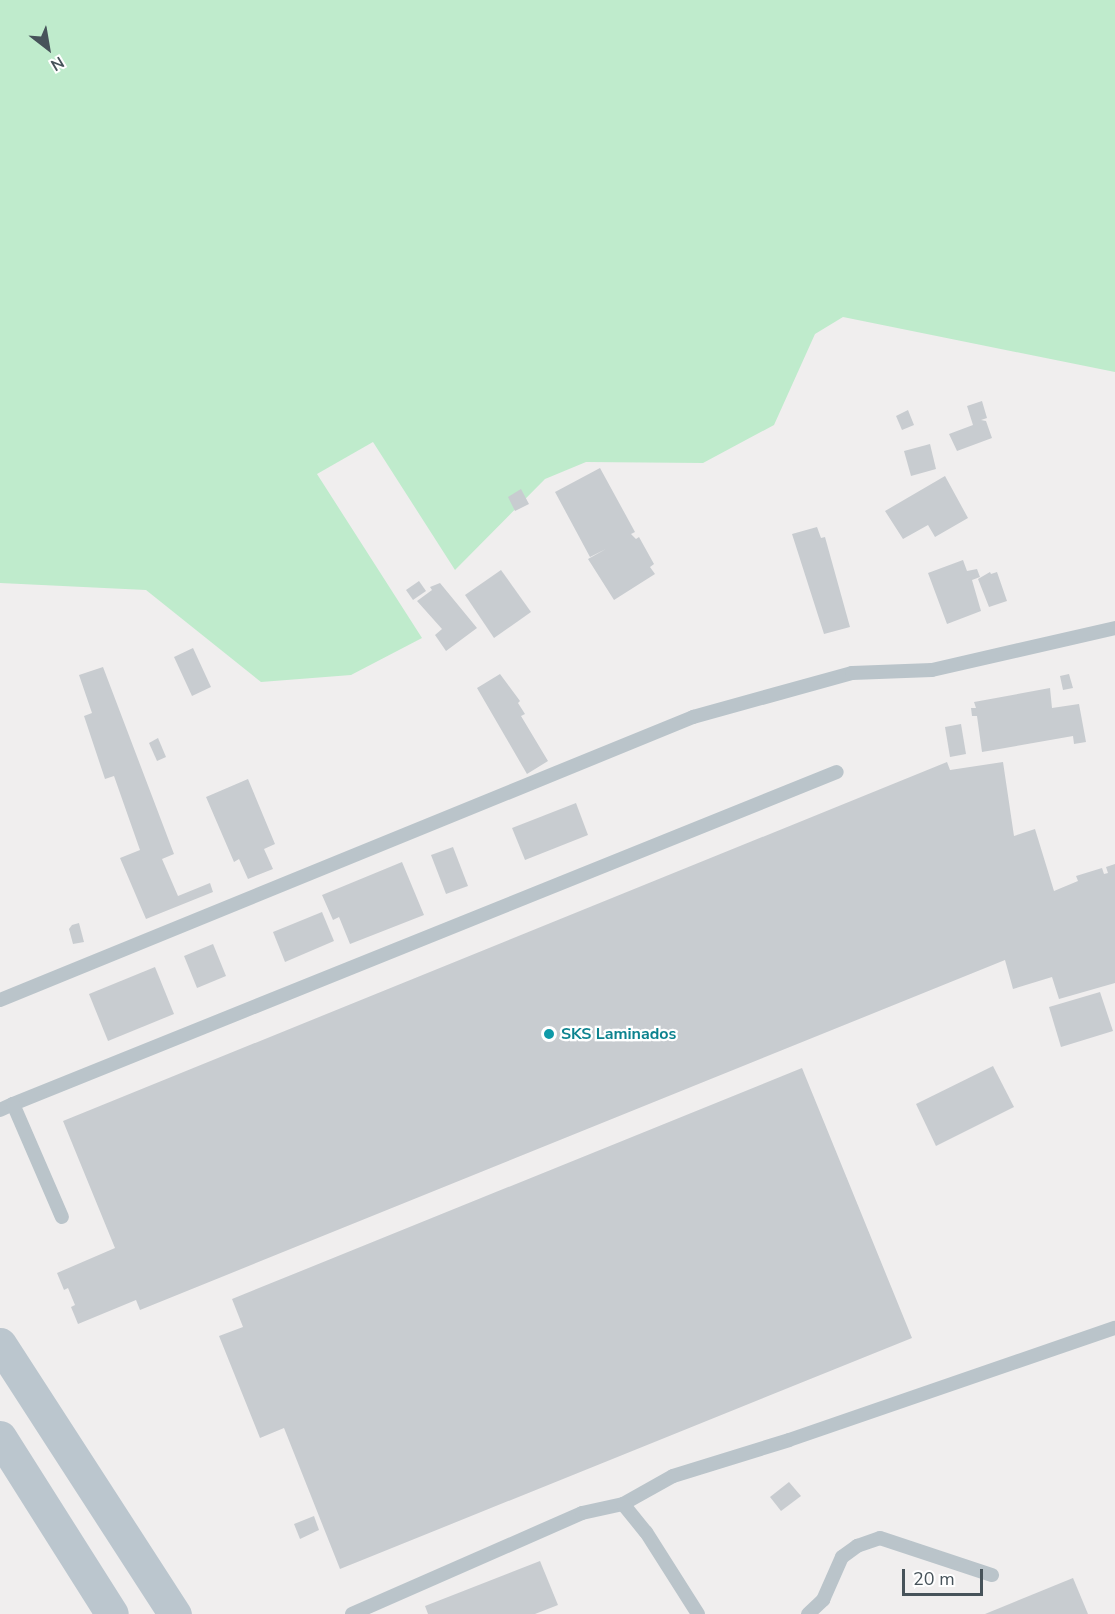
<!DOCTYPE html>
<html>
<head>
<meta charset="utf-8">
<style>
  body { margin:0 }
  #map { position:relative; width:1115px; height:1614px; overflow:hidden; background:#f0eeee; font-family:"Nunito Sans",sans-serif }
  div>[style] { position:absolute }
  .green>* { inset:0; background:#bfebcc }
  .building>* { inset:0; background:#c8ccd0 }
  .lane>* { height:14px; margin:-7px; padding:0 7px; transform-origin:7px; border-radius:7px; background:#bac4ca }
  .secondary>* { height:33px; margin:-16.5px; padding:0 16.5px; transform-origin:16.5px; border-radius:16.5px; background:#bbc6ce }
  .dots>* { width:16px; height:16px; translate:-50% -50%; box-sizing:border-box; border:3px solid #fff; border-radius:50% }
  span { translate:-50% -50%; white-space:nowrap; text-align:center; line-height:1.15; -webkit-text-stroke:4.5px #fff; paint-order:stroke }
  .culture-label { font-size:16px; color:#0d838f; font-weight:700 }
  .left { translate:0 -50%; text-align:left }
  .north { position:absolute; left:18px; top:18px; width:60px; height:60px; -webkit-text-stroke:4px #fff; paint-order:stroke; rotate:149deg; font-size:16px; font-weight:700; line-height:24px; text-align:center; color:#47535a }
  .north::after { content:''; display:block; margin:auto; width:21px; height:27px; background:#47535a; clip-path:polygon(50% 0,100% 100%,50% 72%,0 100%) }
  .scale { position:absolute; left:902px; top:1569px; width:81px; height:27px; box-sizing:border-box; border:3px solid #47535a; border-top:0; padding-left:8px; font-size:18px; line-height:21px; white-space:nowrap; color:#47535a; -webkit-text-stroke:4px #fff; paint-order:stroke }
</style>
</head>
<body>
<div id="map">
  <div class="green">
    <i style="clip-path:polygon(0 0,1115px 0,1115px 372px,843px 317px,815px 334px,774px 425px,703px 463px,586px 462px,545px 479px,455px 570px,373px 442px,317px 474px,422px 638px,351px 675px,261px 682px,146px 590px,0 583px)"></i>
  </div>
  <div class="building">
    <i style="clip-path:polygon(982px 401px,987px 418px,981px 420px,986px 421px,992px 438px,957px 451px,949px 434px,973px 425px,967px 406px)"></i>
    <i style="clip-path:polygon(908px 410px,914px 425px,902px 430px,896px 416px)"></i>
    <i style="clip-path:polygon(930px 444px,936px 469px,911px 476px,904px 451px)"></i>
    <i style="clip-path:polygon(600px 468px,635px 532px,631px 534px,636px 539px,639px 537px,654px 564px,650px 567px,655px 574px,614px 600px,588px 559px,606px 549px,590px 557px,555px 492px)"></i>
    <i style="clip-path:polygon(945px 476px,968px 518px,935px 537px,928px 525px,903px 539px,885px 511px)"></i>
    <i style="clip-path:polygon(521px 489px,529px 504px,515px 511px,508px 497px)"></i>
    <i style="clip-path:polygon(817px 527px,821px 538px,825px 537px,850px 627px,824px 634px,792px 534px)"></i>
    <i style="clip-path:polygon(963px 560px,967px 571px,977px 569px,980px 577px,972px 580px,981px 611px,947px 624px,928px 573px)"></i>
    <i style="clip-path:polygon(501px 570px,531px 612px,494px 638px,465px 595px)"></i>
    <i style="clip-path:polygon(990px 572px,991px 574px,997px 572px,1007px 601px,989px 607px,978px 579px)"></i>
    <i style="clip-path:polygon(419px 581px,426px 591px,413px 600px,406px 590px)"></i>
    <i style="clip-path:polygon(440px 583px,477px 628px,446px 651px,435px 635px,442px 629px,417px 601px,432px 590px,430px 587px)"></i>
    <i style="clip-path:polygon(193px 648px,211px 687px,192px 696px,174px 657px)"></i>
    <i style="clip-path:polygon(103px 667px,174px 854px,162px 859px,178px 896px,210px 883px,213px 892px,146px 919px,120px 858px,140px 850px,114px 776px,105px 779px,84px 716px,92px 713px,79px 675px)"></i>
    <i style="clip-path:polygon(500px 674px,520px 701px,518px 703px,525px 714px,521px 716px,548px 761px,527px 774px,477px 688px)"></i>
    <i style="clip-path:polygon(1069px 674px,1073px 688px,1063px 690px,1060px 676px)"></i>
    <i style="clip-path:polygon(1050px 688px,1052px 708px,1079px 704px,1086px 742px,1074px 744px,1073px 736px,982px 752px,977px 716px,972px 716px,971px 708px,976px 708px,974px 702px)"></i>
    <i style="clip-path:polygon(961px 724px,966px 754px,950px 757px,945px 727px)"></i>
    <i style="clip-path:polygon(158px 738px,166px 757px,157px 761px,149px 743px)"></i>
    <i style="clip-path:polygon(947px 762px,950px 770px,1003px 762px,1014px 836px,1035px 829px,1054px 891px,1078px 881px,1076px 876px,1102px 868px,1104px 874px,1108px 873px,1106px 867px,1115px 864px,1115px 983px,1059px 999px,1052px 977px,1013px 989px,1005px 960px,140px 1310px,136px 1300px,78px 1324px,71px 1307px,75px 1305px,68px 1288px,64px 1290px,57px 1273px,115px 1248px,63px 1121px)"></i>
    <i style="clip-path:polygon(248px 779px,275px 844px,264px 849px,273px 869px,248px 879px,239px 859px,234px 862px,206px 797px)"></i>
    <i style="clip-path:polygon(576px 803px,588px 835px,525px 860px,512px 828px)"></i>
    <i style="clip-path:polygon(453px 847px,468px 886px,446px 894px,431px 855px)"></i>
    <i style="clip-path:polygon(402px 862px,424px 915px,350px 944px,339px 917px,333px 920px,322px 895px)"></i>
    <i style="clip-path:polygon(322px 912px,334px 941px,285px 962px,273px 932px)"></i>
    <i style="clip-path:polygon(79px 923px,84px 942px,73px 944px,69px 929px,72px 925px)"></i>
    <i style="clip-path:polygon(213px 944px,226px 976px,197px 988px,184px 956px)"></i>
    <i style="clip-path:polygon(155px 967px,174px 1014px,108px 1041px,89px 994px)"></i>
    <i style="clip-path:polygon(1100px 992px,1113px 1031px,1061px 1047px,1049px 1007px)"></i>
    <i style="clip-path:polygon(993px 1066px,1014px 1107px,936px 1146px,916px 1104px)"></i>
    <i style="clip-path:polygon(802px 1068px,912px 1338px,340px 1569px,284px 1428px,260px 1438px,219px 1336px,243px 1327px,232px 1299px)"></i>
    <i style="clip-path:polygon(789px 1482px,801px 1496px,781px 1511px,770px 1497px)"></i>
    <i style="clip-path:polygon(314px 1516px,319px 1530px,300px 1539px,294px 1524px)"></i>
    <i style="clip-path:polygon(540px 1561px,558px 1605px,535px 1614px,428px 1614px,425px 1606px)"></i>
    <i style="clip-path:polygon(1073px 1578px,1088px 1614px,985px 1614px)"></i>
  </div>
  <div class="lane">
    <i style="left:0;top:1000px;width:749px;rotate:-22.21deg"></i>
    <i style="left:693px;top:717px;width:165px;rotate:-15.5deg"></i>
    <i style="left:852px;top:673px;width:80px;rotate:-2.1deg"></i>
    <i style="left:932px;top:670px;width:188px;rotate:-12.9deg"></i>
    <i style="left:13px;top:1104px;width:888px;rotate:-21.95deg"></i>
    <i style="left:0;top:1110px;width:14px;rotate:-25deg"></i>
    <i style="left:13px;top:1104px;width:123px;rotate:66.6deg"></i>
    <i style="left:623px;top:1504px;width:57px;rotate:-29.2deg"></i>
    <i style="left:673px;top:1476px;width:121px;rotate:-17.2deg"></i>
    <i style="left:789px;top:1440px;width:345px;rotate:-19deg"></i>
    <i style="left:352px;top:1614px;width:251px;rotate:-23.7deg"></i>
    <i style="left:582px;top:1513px;width:42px;rotate:-12.4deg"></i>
    <i style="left:623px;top:1504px;width:36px;rotate:51deg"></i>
    <i style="left:646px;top:1532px;width:97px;rotate:57.6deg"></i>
    <i style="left:808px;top:1614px;width:21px;rotate:-43deg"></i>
    <i style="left:823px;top:1600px;width:47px;rotate:-66.2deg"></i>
    <i style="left:842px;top:1557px;width:19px;rotate:-36deg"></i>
    <i style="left:857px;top:1546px;width:24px;rotate:-19deg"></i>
    <i style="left:880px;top:1538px;width:118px;rotate:18.3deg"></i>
  </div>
  <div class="secondary">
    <i style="left:0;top:1344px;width:322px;rotate:57.1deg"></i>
    <i style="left:0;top:1437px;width:209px;rotate:57.7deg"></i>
  </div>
  <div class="dots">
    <i style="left:549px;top:1034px;background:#0f9aa8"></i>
  </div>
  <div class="culture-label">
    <span class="left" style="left:561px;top:1034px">SKS Laminados</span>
  </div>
  <div class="north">N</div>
  <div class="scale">20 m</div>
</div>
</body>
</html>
